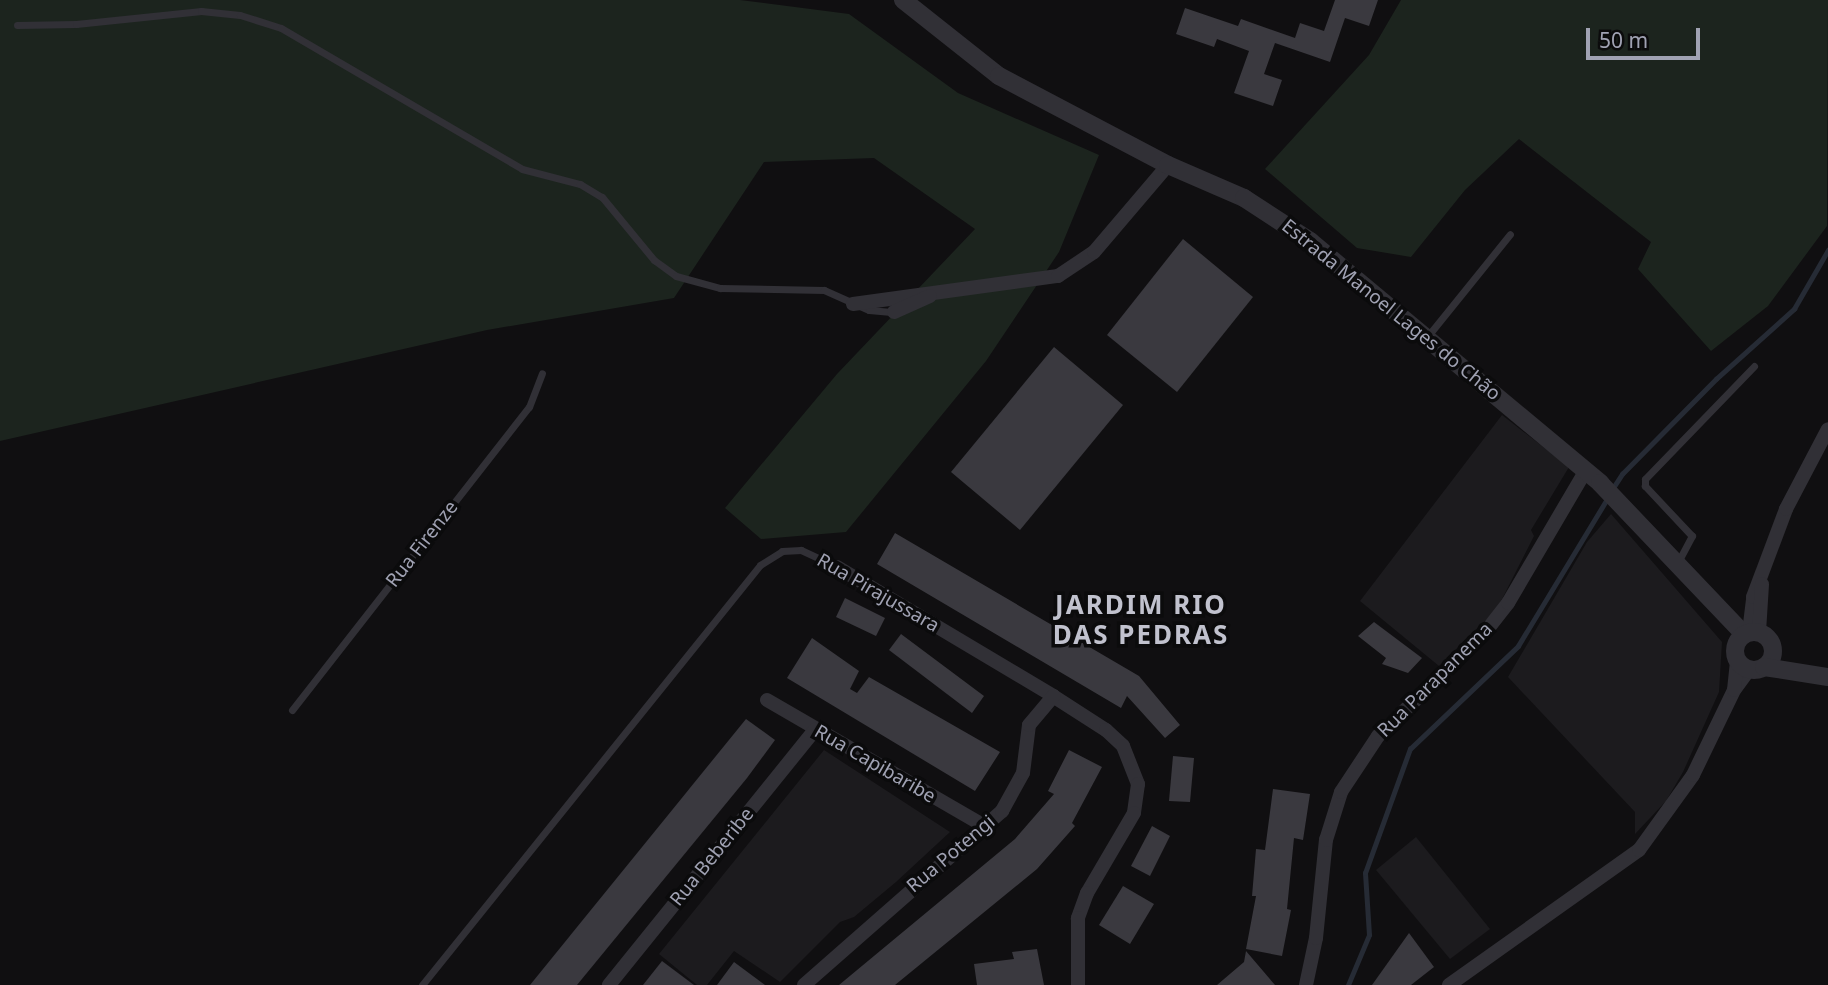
<!DOCTYPE html>
<html>
<head>
<meta charset="utf-8">
<style>
  body { margin:0 }
  #map { position:relative; width:1828px; height:985px; overflow:hidden; background:#100f11; font-family:"Noto Sans",sans-serif }
  div>[style] { position:absolute }
  .built>* { inset:0; background:#1c1b1e }
  .green>* { inset:0; background:#1c241e }
  .stream>* { height:4.5px; margin:-2.25px; padding:0 2.25px; transform-origin:2.25px; border-radius:2.25px; background:#262b35 }
  .building>* { inset:0; background:#3a393f }
  .service>* { height:7px; margin:-3.5px; padding:0 3.5px; transform-origin:3.5px; border-radius:3.5px; background:#313036 }
  .minor>* { height:14px; margin:-7px; padding:0 7px; transform-origin:7px; border-radius:7px; background:#313036 }
  .tertiary>* { height:18px; margin:-9px; padding:0 9px; transform-origin:9px; border-radius:9px; background:#313036 }
  .tertiary>.ring { margin:-9px; padding:0; box-sizing:content-box; background:none; border:18px solid #313036; border-radius:50% }
  span { translate:-50% -50%; white-space:nowrap; text-align:center; line-height:1.15; -webkit-text-stroke:7px #0b0b0c; paint-order:stroke }
  .street-label { font-size:19px; color:#a0a2b3 }
  .district-label { font-size:26px; color:#c1c2ce; font-weight:700; letter-spacing:2px }
  .scale { position:absolute; left:1586px; top:28px; width:114px; height:32px; box-sizing:border-box; border:4px solid #a0a2b3; border-top:0; padding-left:9px; font-size:21px; line-height:24px; white-space:nowrap; color:#a0a2b3; -webkit-text-stroke:5px #0b0b0c; paint-order:stroke }
</style>
</head>
<body>
<div id="map">
  <div class="built">
    <i style="clip-path:polygon(1502px 415px,1569px 467px,1531px 530px,1534px 536px,1497px 609px,1439px 666px,1360px 601px)"></i>
    <i style="clip-path:polygon(1611px 514px,1722px 642px,1719px 692px,1683px 772px,1666px 801px,1635px 834px,1635px 812px,1508px 677px,1587px 542px)"></i>
    <i style="clip-path:polygon(824px 750px,950px 832px,896px 882px,854px 917px,840px 922px,780px 982px,734px 951px,707px 985px,697px 985px,659px 954px)"></i>
    <i style="clip-path:polygon(1416px 837px,1490px 929px,1450px 959px,1376px 870px)"></i>
  </div>
  <div class="green">
    <i style="clip-path:polygon(0 0,740px 0,849px 14px,958px 93px,1099px 155px,1059px 252px,986px 361px,846px 532px,761px 539px,725px 508px,837px 374px,975px 229px,874px 158px,764px 162px,674px 298px,487px 330px,0 441px)"></i>
    <i style="clip-path:polygon(1401px 0,1828px 0,1827px 226px,1768px 306px,1711px 351px,1638px 269px,1651px 242px,1519px 139px,1465px 190px,1411px 257px,1357px 248px,1265px 169px,1369px 55px)"></i>
  </div>
  <div class="stream">
    <i style="left:1613px;top:488px;width:17px;rotate:-57deg"></i>
    <i style="left:1622px;top:474px;width:134px;rotate:-45.3deg"></i>
    <i style="left:1716px;top:379px;width:105px;rotate:-41.9deg"></i>
    <i style="left:1794px;top:309px;width:68px;rotate:-60deg"></i>
    <i style="left:1348px;top:985px;width:54px;rotate:-67.2deg"></i>
    <i style="left:1369px;top:935px;width:62px;rotate:-93.7deg"></i>
    <i style="left:1365px;top:873px;width:132px;rotate:-70.1deg"></i>
    <i style="left:1410px;top:749px;width:149px;rotate:-43.6deg"></i>
    <i style="left:1518px;top:646px;width:172px;rotate:-58.8deg"></i>
  </div>
  <div class="building">
    <i style="clip-path:polygon(1335px 0,1378px 0,1369px 26px,1345px 18px,1330px 62px,1275px 43px,1264px 74px,1282px 80px,1273px 106px,1234px 93px,1249px 51px,1217px 39px,1214px 47px,1176px 34px,1185px 8px,1238px 26px,1241px 19px,1295px 38px,1300px 23px,1324px 31px)"></i>
    <i style="clip-path:polygon(1183px 239px,1253px 297px,1177px 392px,1107px 335px)"></i>
    <i style="clip-path:polygon(1054px 347px,1123px 405px,1020px 530px,951px 472px)"></i>
    <i style="clip-path:polygon(895px 533px,1139px 676px,1180px 725px,1165px 738px,1127px 696px,1121px 708px,877px 564px)"></i>
    <i style="clip-path:polygon(845px 598px,885px 618px,876px 636px,836px 617px)"></i>
    <i style="clip-path:polygon(1374px 622px,1422px 658px,1408px 673px,1382px 664px,1386px 658px,1358px 636px)"></i>
    <i style="clip-path:polygon(901px 634px,984px 696px,972px 713px,889px 650px)"></i>
    <i style="clip-path:polygon(812px 638px,859px 671px,850px 689px,857px 693px,869px 677px,1000px 752px,975px 791px,787px 678px)"></i>
    <i style="clip-path:polygon(746px 719px,775px 740px,747px 778px,577px 985px,530px 985px)"></i>
    <i style="clip-path:polygon(1069px 750px,1102px 767px,1072px 823px,1075px 826px,1037px 869px,895px 985px,839px 985px,1015px 839px,1054px 794px,1048px 791px)"></i>
    <i style="clip-path:polygon(1173px 756px,1194px 758px,1190px 802px,1169px 801px)"></i>
    <i style="clip-path:polygon(1273px 789px,1310px 794px,1303px 840px,1294px 838px,1287px 909px,1291px 910px,1282px 956px,1246px 949px,1256px 896px,1252px 896px,1256px 849px,1265px 850px)"></i>
    <i style="clip-path:polygon(1152px 826px,1170px 836px,1150px 876px,1131px 866px)"></i>
    <i style="clip-path:polygon(1123px 886px,1154px 904px,1130px 944px,1099px 925px)"></i>
    <i style="clip-path:polygon(1409px 933px,1434px 967px,1411px 985px,1372px 985px)"></i>
    <i style="clip-path:polygon(1037px 949px,1044px 985px,977px 985px,974px 964px,1014px 959px,1012px 952px)"></i>
    <i style="clip-path:polygon(1246px 951px,1275px 985px,1217px 985px,1244px 962px)"></i>
    <i style="clip-path:polygon(662px 961px,694px 985px,643px 985px)"></i>
    <i style="clip-path:polygon(734px 962px,765px 985px,717px 985px)"></i>
  </div>
  <div class="service">
    <i style="left:17px;top:25px;width:59px;rotate:-1deg"></i>
    <i style="left:76px;top:24px;width:126px;rotate:-5.9deg"></i>
    <i style="left:201px;top:11px;width:39px;rotate:6deg"></i>
    <i style="left:240px;top:15px;width:43px;rotate:17.6deg"></i>
    <i style="left:281px;top:28px;width:279px;rotate:30.3deg"></i>
    <i style="left:522px;top:169px;width:60px;rotate:14.5deg"></i>
    <i style="left:580px;top:184px;width:26px;rotate:31deg"></i>
    <i style="left:602px;top:197px;width:82px;rotate:50.5deg"></i>
    <i style="left:654px;top:260px;width:27px;rotate:36deg"></i>
    <i style="left:676px;top:276px;width:46px;rotate:15.3deg"></i>
    <i style="left:720px;top:288px;width:104px;rotate:1.1deg"></i>
    <i style="left:824px;top:290px;width:49px;rotate:24deg"></i>
    <i style="left:869px;top:310px;width:25px;rotate:5deg"></i>
    <i style="left:1427px;top:337px;width:132px;rotate:-51.1deg"></i>
    <i style="left:1678px;top:562px;width:30px;rotate:-62deg"></i>
    <i style="left:1692px;top:536px;width:69px;rotate:-133.2deg"></i>
    <i style="left:1645px;top:486px;width:7px;rotate:-90deg"></i>
    <i style="left:1645px;top:479px;width:157px;rotate:-46deg"></i>
    <i style="left:292px;top:710px;width:385px;rotate:-52deg"></i>
    <i style="left:529px;top:407px;width:36px;rotate:-69deg"></i>
    <i style="left:422px;top:985px;width:539px;rotate:-51.17deg"></i>
    <i style="left:760px;top:565px;width:26px;rotate:-32deg"></i>
    <i style="left:782px;top:551px;width:19px;rotate:-3deg"></i>
    <i style="left:801px;top:550px;width:40px;rotate:25deg"></i>
  </div>
  <div class="minor">
    <i style="left:853px;top:304px;width:207px;rotate:-7.8deg"></i>
    <i style="left:1058px;top:276px;width:43px;rotate:-33.7deg"></i>
    <i style="left:1094px;top:252px;width:114px;rotate:-49.6deg"></i>
    <i style="left:894px;top:312px;width:39px;rotate:-24deg"></i>
    <i style="left:837px;top:567px;width:252px;rotate:30.8deg"></i>
    <i style="left:1053px;top:696px;width:63px;rotate:32.7deg"></i>
    <i style="left:1106px;top:730px;width:23px;rotate:43deg"></i>
    <i style="left:1123px;top:746px;width:41px;rotate:68.5deg"></i>
    <i style="left:1138px;top:784px;width:29px;rotate:98deg"></i>
    <i style="left:1134px;top:813px;width:93px;rotate:120.4deg"></i>
    <i style="left:1087px;top:893px;width:27px;rotate:110deg"></i>
    <i style="left:1078px;top:918px;width:67px;rotate:90deg"></i>
    <i style="left:1749px;top:632px;width:35px;rotate:-83deg"></i>
    <i style="left:1753px;top:597px;width:94px;rotate:-69.4deg"></i>
    <i style="left:1786px;top:509px;width:90px;rotate:-62.3deg"></i>
    <i style="left:1759px;top:632px;width:48px;rotate:-86.4deg"></i>
    <i style="left:1735px;top:689px;width:24px;rotate:-54deg"></i>
    <i style="left:767px;top:700px;width:251px;rotate:30.1deg"></i>
    <i style="left:609px;top:985px;width:328px;rotate:-51.1deg"></i>
    <i style="left:804px;top:985px;width:264px;rotate:-41.3deg"></i>
    <i style="left:1002px;top:811px;width:43px;rotate:-61.1deg"></i>
    <i style="left:1023px;top:773px;width:48px;rotate:-82.9deg"></i>
    <i style="left:1029px;top:725px;width:38px;rotate:-50deg"></i>
    <i style="left:1306px;top:985px;width:48px;rotate:-78deg"></i>
    <i style="left:1316px;top:938px;width:99px;rotate:-84.2deg"></i>
    <i style="left:1326px;top:840px;width:50px;rotate:-72.6deg"></i>
    <i style="left:1341px;top:792px;width:67px;rotate:-56.5deg"></i>
    <i style="left:1378px;top:736px;width:146px;rotate:-43.9deg"></i>
    <i style="left:1483px;top:635px;width:41px;rotate:-52deg"></i>
    <i style="left:1508px;top:603px;width:154px;rotate:-59.6deg"></i>
    <i style="left:1449px;top:985px;width:233px;rotate:-35.4deg"></i>
    <i style="left:1639px;top:850px;width:92px;rotate:-54.2deg"></i>
    <i style="left:1693px;top:775px;width:94px;rotate:-64.2deg"></i>
    <i style="left:1734px;top:690px;width:29px;rotate:-84deg"></i>
  </div>
  <div class="tertiary">
    <i style="left:903px;top:0;width:122px;rotate:38.4deg"></i>
    <i style="left:999px;top:76px;width:191px;rotate:27.8deg"></i>
    <i style="left:1168px;top:165px;width:83px;rotate:23.5deg"></i>
    <i style="left:1244px;top:198px;width:79px;rotate:33.1deg"></i>
    <i style="left:1310px;top:241px;width:378px;rotate:39.8deg"></i>
    <i style="left:1600px;top:483px;width:209px;rotate:46.4deg"></i>
    <i class="ring" style="left:1735px;top:632px;width:20px;height:20px"></i>
    <i style="left:1764px;top:667px;width:65px;rotate:8.9deg"></i>
  </div>
  <div class="street-label">
    <span style="left:1391px;top:310px;rotate:39deg">Estrada Manoel Lages do Chão</span>
    <span style="left:422px;top:544px;rotate:-52deg">Rua Firenze</span>
    <span style="left:878px;top:593px;rotate:30deg">Rua Pirajussara</span>
    <span style="left:1435px;top:680px;rotate:-45deg">Rua Parapanema</span>
    <span style="left:875px;top:764px;rotate:30deg">Rua Capibaribe</span>
    <span style="left:951px;top:854px;rotate:-40deg">Rua Potengi</span>
    <span style="left:712px;top:857px;rotate:-51deg">Rua Beberibe</span>
  </div>
  <div class="district-label">
    <span style="left:1141px;top:620px">JARDIM RIO<br>DAS PEDRAS</span>
  </div>
  <div class="scale">50 m</div>
</div>
</body>
</html>
